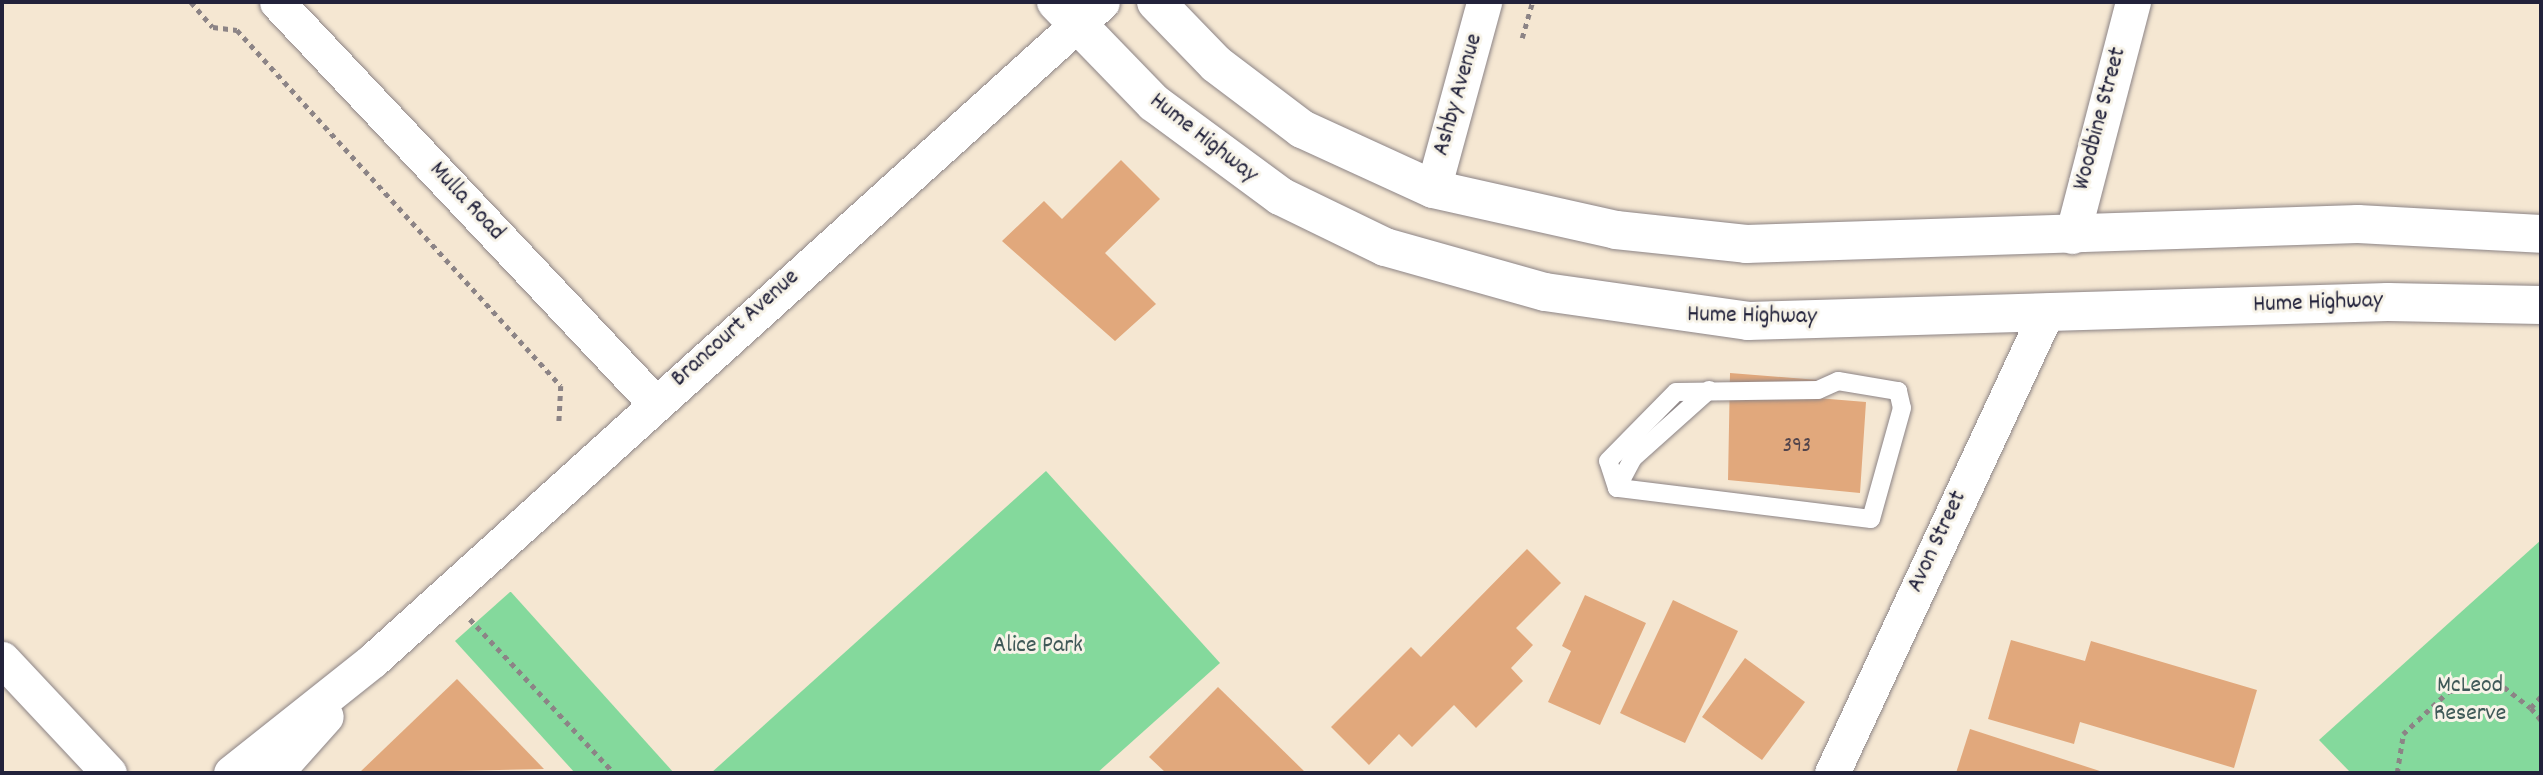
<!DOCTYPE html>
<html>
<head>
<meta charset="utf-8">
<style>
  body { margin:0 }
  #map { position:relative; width:2543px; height:775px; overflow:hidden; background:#f5e7d2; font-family:Dekko,sans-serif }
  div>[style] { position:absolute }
  .green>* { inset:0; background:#84d99c }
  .building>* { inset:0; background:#e1a87c }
  .path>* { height:4.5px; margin-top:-2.25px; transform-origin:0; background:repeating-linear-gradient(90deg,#8c8486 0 5px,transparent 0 10px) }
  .roads { filter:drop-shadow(0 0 2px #8c8486) drop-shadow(0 0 2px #8c8486) }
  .lane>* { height:18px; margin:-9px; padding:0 9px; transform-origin:9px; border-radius:9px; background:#fff }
  .street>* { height:35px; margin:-17.5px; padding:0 17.5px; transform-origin:17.5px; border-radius:17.5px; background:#fff }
  .highway>* { height:38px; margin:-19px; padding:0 19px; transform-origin:19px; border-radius:19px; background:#fff }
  span { translate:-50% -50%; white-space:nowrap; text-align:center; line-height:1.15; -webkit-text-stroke:6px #f7f3e8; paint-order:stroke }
  .number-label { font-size:21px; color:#52444b }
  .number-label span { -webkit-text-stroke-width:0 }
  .street-label { font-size:24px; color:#22223b }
  .park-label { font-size:24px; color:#3f5958 }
  .frame { position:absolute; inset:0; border:4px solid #22223b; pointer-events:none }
</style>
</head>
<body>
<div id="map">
  <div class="green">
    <i style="clip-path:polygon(1046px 471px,1220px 663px,1097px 773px,711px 773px)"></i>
    <i style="clip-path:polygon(2541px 540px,2541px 773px,2351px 773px,2319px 740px)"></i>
    <i style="clip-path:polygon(510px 592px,511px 592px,674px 773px,575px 773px,455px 641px)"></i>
  </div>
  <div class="building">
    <i style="clip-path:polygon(1121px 160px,1160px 199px,1105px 253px,1156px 304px,1115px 341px,1002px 241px,1044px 201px,1062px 219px)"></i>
    <i style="clip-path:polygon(1730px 373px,1818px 380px,1817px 398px,1866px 402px,1860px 493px,1728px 480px)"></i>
    <i style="clip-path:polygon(1527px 549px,1561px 583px,1516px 628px,1533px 645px,1511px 668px,1523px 681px,1476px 728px,1454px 705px,1412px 747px,1399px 734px,1369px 765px,1331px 727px,1411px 647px,1421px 657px)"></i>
    <i style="clip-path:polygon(1585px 595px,1646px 623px,1600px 725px,1548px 702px,1571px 651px,1562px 646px)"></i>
    <i style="clip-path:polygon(1673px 600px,1738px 631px,1685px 743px,1620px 713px)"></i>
    <i style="clip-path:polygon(2011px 640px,2085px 661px,2091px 641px,2257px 690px,2234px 768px,2080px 722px,2074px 744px,1988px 719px)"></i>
    <i style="clip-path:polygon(1745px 658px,1805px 702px,1762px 760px,1702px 717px)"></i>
    <i style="clip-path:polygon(457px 679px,544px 769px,359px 773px)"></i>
    <i style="clip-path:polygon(1218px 687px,1306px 773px,1166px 773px,1149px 757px)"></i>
    <i style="clip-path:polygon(1970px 729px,2106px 773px,1956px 773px)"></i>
  </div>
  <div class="path">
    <i style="left:191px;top:2px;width:33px;rotate:49deg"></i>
    <i style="left:213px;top:27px;width:24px;rotate:7deg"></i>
    <i style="left:237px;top:30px;width:481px;rotate:47.7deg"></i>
    <i style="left:561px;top:386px;width:39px;rotate:93deg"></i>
    <i style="left:1522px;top:38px;width:37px;rotate:-74deg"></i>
    <i style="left:470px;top:619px;width:211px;rotate:46.9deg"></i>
    <i style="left:2541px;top:697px;width:15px;rotate:132deg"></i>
    <i style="left:2531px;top:708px;width:16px;rotate:50deg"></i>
    <i style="left:2397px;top:773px;width:39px;rotate:-81deg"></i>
    <i style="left:2403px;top:734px;width:63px;rotate:-43.1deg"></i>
    <i style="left:2449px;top:691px;width:55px;rotate:-4.2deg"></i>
    <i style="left:2504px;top:687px;width:34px;rotate:38deg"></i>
  </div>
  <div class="roads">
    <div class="lane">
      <i style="left:1838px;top:381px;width:61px;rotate:9.5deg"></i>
      <i style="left:1898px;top:391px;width:17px;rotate:77deg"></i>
      <i style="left:1902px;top:408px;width:115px;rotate:105.6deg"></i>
      <i style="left:1871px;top:519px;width:256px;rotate:-173deg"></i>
      <i style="left:1617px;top:488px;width:28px;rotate:-108deg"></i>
      <i style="left:1608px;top:461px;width:97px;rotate:-45.4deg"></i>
      <i style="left:1676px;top:392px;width:142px;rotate:-0.8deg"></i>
      <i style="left:1818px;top:390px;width:22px;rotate:-24deg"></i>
      <i style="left:1617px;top:488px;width:34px;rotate:-62deg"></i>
      <i style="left:1633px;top:458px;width:102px;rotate:-41.8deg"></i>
    </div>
    <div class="street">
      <i style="left:277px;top:2px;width:551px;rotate:46.69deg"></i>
      <i style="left:1433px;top:189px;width:194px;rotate:-74.7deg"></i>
      <i style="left:2072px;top:236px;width:242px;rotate:-75.4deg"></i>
      <i style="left:2px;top:659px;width:156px;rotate:46.8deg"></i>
      <i style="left:231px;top:773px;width:181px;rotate:-38.5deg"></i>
      <i style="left:373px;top:660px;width:982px;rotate:-42.07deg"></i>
      <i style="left:275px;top:773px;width:76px;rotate:-48.2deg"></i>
      <i style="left:1832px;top:773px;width:510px;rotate:-65.04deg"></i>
    </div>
    <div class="highway">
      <i style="left:1056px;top:2px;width:141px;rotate:45.9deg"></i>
      <i style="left:1154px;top:103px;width:157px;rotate:36.4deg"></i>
      <i style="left:1280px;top:196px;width:117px;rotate:25.9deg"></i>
      <i style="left:1385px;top:247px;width:166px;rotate:15.7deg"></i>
      <i style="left:1545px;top:292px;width:205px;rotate:8.1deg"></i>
      <i style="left:1748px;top:321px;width:640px;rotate:-1.7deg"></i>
      <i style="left:2388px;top:302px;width:153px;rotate:1.1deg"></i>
      <i style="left:1156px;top:2px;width:86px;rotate:45.9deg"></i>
      <i style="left:1216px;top:64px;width:108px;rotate:37.1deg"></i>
      <i style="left:1302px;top:129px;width:144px;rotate:24.6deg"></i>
      <i style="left:1433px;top:189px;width:188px;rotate:12.6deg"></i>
      <i style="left:1616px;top:230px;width:131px;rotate:6.1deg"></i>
      <i style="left:1746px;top:244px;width:612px;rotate:-1.87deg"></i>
      <i style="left:2358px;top:224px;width:183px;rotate:3.1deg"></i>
    </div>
  </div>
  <div class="number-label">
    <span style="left:1797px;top:447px">393</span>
  </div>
  <div class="street-label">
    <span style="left:1459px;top:95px;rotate:-74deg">Ashby Avenue</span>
    <span style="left:2101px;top:119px;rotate:-75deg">Woodbine Street</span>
    <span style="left:1203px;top:139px;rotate:38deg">Hume Highway</span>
    <span style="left:466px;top:202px;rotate:47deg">Mulla Road</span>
    <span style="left:2318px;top:304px;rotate:-2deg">Hume Highway</span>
    <span style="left:1752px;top:317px;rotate:1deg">Hume Highway</span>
    <span style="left:736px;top:329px;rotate:-42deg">Brancourt Avenue</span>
    <span style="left:1938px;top:542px;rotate:-65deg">Avon Street</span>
  </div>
  <div class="park-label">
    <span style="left:1038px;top:647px">Alice Park</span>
    <span style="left:2470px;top:701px">McLeod<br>Reserve</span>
  </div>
  <div class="frame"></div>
</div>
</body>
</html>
